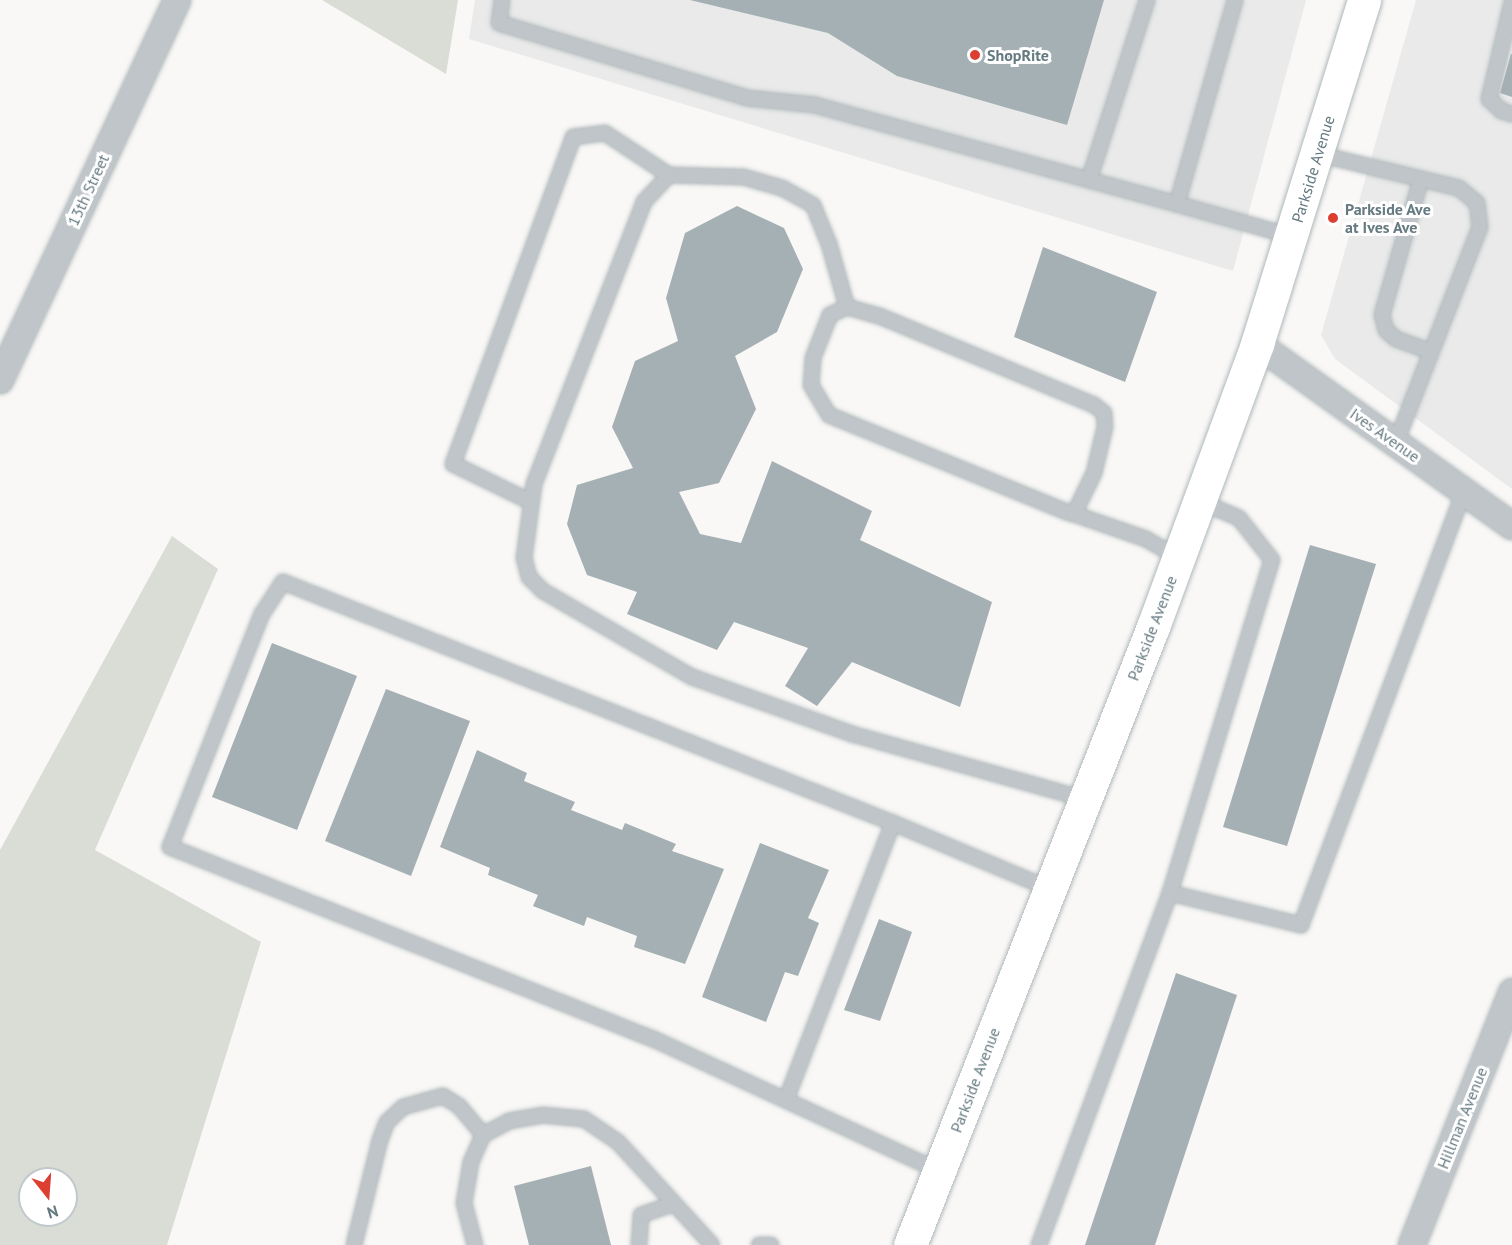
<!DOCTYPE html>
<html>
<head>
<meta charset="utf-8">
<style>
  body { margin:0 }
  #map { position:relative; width:1512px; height:1245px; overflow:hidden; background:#f9f8f6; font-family:"PT Sans",sans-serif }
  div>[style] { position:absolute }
  .built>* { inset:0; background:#e9eae9 }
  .green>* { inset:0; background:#d9ddd5 }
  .building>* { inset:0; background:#a4b0b3 }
  .roads { filter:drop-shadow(0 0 2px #b0b8bb) drop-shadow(0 0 2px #b0b8bb) }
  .lane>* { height:14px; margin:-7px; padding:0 7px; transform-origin:7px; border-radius:7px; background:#bfc5c8 }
  .street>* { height:26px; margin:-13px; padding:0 13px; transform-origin:13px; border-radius:13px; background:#bfc5c8 }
  .secondary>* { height:33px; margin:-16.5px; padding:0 16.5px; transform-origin:16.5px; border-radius:16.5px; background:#fff }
  .dots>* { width:16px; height:16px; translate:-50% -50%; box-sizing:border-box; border:3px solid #fff; border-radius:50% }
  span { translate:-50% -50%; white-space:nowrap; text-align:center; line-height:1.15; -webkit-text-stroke:6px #fff; paint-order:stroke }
  .poi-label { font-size:16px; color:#657980; font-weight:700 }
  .left { translate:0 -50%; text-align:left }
  .street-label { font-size:16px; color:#657980 }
  .north { position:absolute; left:18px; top:1167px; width:60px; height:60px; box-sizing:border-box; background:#fff; border:2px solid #c1c9cc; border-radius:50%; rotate:163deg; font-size:16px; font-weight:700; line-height:24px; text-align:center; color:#657980 }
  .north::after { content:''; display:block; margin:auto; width:21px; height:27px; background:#dc3f32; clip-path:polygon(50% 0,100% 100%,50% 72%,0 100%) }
</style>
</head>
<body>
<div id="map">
  <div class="built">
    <i style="clip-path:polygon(475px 0,1306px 0,1233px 271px,469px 39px)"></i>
    <i style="clip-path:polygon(1416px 0,1512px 0,1512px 489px,1335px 359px,1321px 335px)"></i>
  </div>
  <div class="green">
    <i style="clip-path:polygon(322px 0,458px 0,446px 74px)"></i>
    <i style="clip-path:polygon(evenodd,172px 536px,218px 569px,95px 850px,261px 942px,167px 1245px,0 1245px,0 850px,172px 536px,30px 1179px,66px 1179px,66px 1215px,30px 1215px,30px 1179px)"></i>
  </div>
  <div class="building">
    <i style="clip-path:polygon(690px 0,1104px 0,1067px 125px,897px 76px,828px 33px)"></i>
    <i style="clip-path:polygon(1511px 54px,1512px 54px,1512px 97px,1500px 93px)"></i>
    <i style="clip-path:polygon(737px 206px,784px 228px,803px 269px,777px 332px,735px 356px,756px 409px,719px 483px,679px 492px,700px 534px,741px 543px,772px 461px,872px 511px,860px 540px,992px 602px,960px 707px,852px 662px,817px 706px,785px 686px,808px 648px,734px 622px,717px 650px,627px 614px,637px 592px,587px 575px,567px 524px,577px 485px,633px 468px,612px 427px,635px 361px,678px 341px,666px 298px,685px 233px)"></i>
    <i style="clip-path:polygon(1043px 247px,1157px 292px,1125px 382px,1014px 337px)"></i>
    <i style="clip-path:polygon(1310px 545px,1376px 564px,1287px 846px,1223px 827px)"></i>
    <i style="clip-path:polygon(272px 643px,357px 676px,297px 830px,212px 797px)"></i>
    <i style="clip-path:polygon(386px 689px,470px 721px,411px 876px,325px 841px)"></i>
    <i style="clip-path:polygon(477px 750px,527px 773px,524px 781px,575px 802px,571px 810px,622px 830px,625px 823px,676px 844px,672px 851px,724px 869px,685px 964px,634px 947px,637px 936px,587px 917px,584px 926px,533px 906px,538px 895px,488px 875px,490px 868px,440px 847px)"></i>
    <i style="clip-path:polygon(760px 843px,829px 870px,808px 918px,819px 923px,798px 976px,785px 972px,766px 1022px,702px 997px)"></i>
    <i style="clip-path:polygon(879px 919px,912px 932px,880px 1021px,844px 1010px)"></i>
    <i style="clip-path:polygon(1176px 973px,1237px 995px,1155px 1245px,1085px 1245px)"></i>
    <i style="clip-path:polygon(591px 1166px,611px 1245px,529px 1245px,514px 1186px)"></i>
  </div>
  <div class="roads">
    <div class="lane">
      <i style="left:502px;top:0;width:23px;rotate:97deg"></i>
      <i style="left:499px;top:23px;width:259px;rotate:16.8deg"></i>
      <i style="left:747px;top:98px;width:68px;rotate:5.9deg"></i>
      <i style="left:815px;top:105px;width:375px;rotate:15.3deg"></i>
      <i style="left:1177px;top:204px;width:212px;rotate:-74.1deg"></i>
      <i style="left:1512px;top:2px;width:100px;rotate:103.3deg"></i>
      <i style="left:1489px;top:99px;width:18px;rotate:43deg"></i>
      <i style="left:1502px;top:111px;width:10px;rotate:17deg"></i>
      <i style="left:1318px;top:154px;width:145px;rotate:13.6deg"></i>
      <i style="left:1459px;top:188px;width:23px;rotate:40deg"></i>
      <i style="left:1477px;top:203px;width:24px;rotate:83deg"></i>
      <i style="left:1480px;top:227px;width:232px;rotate:111.3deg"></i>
      <i style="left:1421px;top:179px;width:141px;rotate:106deg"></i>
      <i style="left:1382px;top:315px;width:16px;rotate:75deg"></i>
      <i style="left:1386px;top:330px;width:13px;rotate:42deg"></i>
      <i style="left:1396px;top:339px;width:37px;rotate:20deg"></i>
      <i style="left:1089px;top:180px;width:189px;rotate:-72.1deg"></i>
      <i style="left:1177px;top:204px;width:118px;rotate:15.7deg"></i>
      <i style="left:847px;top:307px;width:66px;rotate:-105.9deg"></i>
      <i style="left:829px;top:244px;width:42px;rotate:-112.3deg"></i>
      <i style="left:813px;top:205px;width:35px;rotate:-151deg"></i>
      <i style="left:782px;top:188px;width:41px;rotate:-164.2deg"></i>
      <i style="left:743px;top:177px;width:74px;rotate:-178.5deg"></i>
      <i style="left:669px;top:175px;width:37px;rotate:133deg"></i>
      <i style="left:644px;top:202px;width:303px;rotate:111.3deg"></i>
      <i style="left:534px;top:484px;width:75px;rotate:97.7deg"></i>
      <i style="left:524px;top:558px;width:20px;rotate:75deg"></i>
      <i style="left:529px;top:577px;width:20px;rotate:45deg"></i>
      <i style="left:543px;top:591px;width:172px;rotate:30deg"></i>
      <i style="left:692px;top:677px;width:170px;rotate:19.6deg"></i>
      <i style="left:852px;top:734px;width:242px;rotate:15.6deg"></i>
      <i style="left:531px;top:502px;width:87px;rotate:-154deg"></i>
      <i style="left:453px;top:464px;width:348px;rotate:-69.8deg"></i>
      <i style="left:573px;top:137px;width:32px;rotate:-7deg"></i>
      <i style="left:605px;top:133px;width:77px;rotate:33.3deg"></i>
      <i style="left:1074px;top:514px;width:46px;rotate:-64deg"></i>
      <i style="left:1094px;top:473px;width:47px;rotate:-76.6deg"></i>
      <i style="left:1105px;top:427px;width:14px;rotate:-94deg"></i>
      <i style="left:1104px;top:413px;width:13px;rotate:-141deg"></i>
      <i style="left:1094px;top:405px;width:233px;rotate:-157.5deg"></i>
      <i style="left:879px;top:316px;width:33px;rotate:-164deg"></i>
      <i style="left:847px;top:307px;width:19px;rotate:155deg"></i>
      <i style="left:830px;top:315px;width:46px;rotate:111.6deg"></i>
      <i style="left:813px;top:358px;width:27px;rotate:94deg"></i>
      <i style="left:811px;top:385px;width:35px;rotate:59deg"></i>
      <i style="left:829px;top:415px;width:257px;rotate:22.2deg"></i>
      <i style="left:1067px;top:512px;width:7px;rotate:16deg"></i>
      <i style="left:1074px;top:514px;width:76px;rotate:19.1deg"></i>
      <i style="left:1146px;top:539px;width:38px;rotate:30deg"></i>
      <i style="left:1170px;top:893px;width:135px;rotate:13.7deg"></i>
      <i style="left:1301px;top:925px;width:463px;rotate:-69.4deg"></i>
      <i style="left:786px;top:1100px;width:297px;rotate:-68.9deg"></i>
      <i style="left:939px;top:1171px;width:315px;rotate:-155.2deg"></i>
      <i style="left:653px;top:1039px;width:520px;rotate:-158.32deg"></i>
      <i style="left:170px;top:847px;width:251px;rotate:-68.5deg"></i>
      <i style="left:262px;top:614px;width:38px;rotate:-57deg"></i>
      <i style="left:283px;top:582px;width:656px;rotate:21.56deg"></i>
      <i style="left:893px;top:823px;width:170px;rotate:22.8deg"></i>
      <i style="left:354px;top:1245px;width:108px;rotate:-76.1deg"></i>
      <i style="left:380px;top:1140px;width:19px;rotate:-69deg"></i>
      <i style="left:387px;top:1122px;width:22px;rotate:-43deg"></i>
      <i style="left:403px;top:1107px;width:41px;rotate:-15.4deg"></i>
      <i style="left:443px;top:1096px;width:19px;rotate:32deg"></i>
      <i style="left:459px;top:1106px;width:38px;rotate:50deg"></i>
      <i style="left:475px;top:1245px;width:43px;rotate:-104.7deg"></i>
      <i style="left:464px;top:1203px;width:42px;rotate:-80.3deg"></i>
      <i style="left:471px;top:1162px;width:30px;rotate:-66deg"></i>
      <i style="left:483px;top:1135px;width:30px;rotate:-28deg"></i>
      <i style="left:509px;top:1121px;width:34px;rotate:-10deg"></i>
      <i style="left:542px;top:1115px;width:42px;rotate:5.4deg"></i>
      <i style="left:584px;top:1119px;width:41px;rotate:34.1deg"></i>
      <i style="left:618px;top:1142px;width:139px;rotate:47.6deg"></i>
      <i style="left:639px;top:1245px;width:30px;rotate:-86deg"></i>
      <i style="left:641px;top:1215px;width:34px;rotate:-19deg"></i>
      <i style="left:759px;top:1245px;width:12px"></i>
      <i style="left:1039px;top:1245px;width:376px;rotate:-69.6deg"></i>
      <i style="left:1170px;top:893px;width:348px;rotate:-73deg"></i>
      <i style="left:1272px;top:560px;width:53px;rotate:-128.2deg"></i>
      <i style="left:1239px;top:518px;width:43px;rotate:-157deg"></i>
    </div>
    <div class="street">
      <i style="left:1257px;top:344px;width:313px;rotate:35.5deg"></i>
      <i style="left:0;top:380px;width:419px;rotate:-65deg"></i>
      <i style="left:1412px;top:1245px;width:272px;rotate:-68.4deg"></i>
    </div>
    <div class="secondary">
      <i style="left:910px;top:1245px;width:664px;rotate:-68.54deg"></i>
      <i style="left:1153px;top:627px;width:302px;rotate:-69.8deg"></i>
      <i style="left:1257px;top:344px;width:360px;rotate:-72.7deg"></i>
    </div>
  </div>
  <div class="dots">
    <i style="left:975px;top:55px;background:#dc3f32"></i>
    <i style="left:1333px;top:218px;background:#dc3f32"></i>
  </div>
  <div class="poi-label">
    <span class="left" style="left:987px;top:55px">ShopRite</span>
    <span class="left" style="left:1345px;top:218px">Parkside Ave<br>at Ives Ave</span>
  </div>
  <div class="street-label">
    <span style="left:1313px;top:169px;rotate:-73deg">Parkside Avenue</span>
    <span style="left:88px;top:190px;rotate:-65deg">13th Street</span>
    <span style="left:1385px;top:435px;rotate:35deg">Ives Avenue</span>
    <span style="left:1152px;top:628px;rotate:-69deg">Parkside Avenue</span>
    <span style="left:975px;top:1080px;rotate:-69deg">Parkside Avenue</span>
    <span style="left:1462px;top:1118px;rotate:-68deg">Hillman Avenue</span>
  </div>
  <div class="north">N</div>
</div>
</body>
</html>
